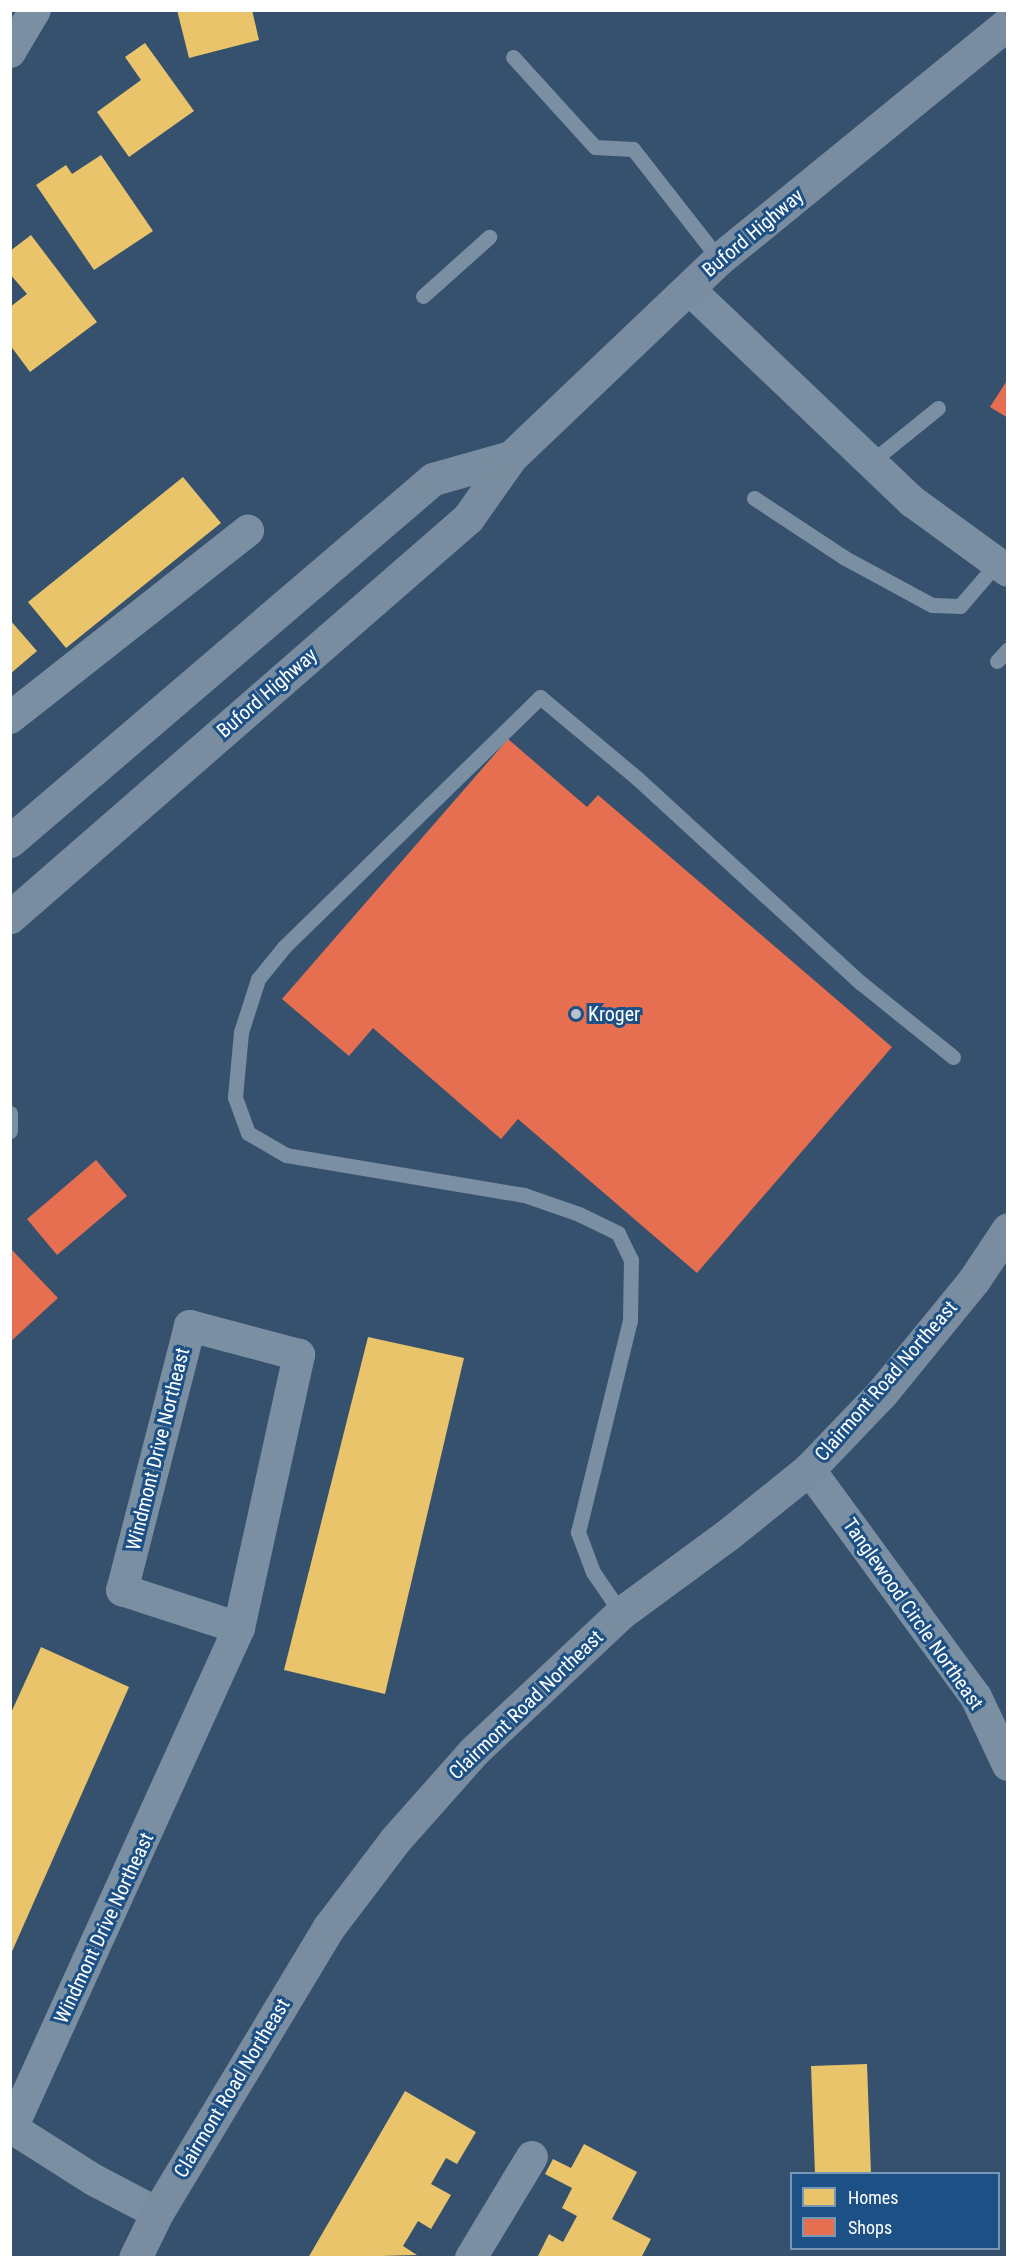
<!DOCTYPE html>
<html>
<head>
<meta charset="utf-8">
<style>
  body { margin:0 }
  #map { position:relative; width:1018px; height:2268px; overflow:hidden; background:#35516d; font-family:"Roboto Condensed",sans-serif }
  div>[style] { position:absolute }
  .homes>* { inset:0; background:#e9c46a }
  .shops>* { inset:0; background:#e76f51 }
  .service>* { height:15px; margin:-7.5px; padding:0 7.5px; transform-origin:7.5px; border-radius:7.5px; background:#7b8fa3 }
  .minor>* { height:32px; margin:-16px; padding:0 16px; transform-origin:16px; border-radius:16px; background:#7b8fa3 }
  .primary>* { height:33px; margin:-16.5px; padding:0 16.5px; transform-origin:16.5px; border-radius:16.5px; background:#7a8da0 }
  .dots>* { width:16px; height:16px; translate:-50% -50%; box-sizing:border-box; border:3px solid #1d5185; border-radius:50% }
  span { translate:-50% -50%; white-space:nowrap; text-align:center; line-height:1.15; -webkit-text-stroke:6px #1d5185; paint-order:stroke }
  .street-label { font-size:20px; color:#fff }
  .poi-label { font-size:20px; color:#fff }
  .left { translate:0 -50%; text-align:left }
  .frame { position:absolute; inset:0; border:12px solid #fff; pointer-events:none }
  .legend { position:absolute; left:790px; top:2172px; width:210px; height:78px; box-sizing:border-box; background:#1d5185; border:2px solid #7797b6; margin:0; padding:8px 10px; list-style:none; font-size:18px; color:#fff }
  .legend li { display:flex; align-items:center; gap:12px; height:30px }
  .legend b { width:30px; border:2px solid #7797b6 }
</style>
</head>
<body>
<div id="map">
  <div class="homes">
    <i style="clip-path:polygon(177px 10px,252px 10px,259px 40px,189px 58px)"></i>
    <i style="clip-path:polygon(145px 43px,194px 111px,129px 157px,97px 112px,141px 80px,125px 57px)"></i>
    <i style="clip-path:polygon(101px 155px,153px 231px,94px 270px,36px 185px,66px 165px,72px 174px)"></i>
    <i style="clip-path:polygon(31px 235px,97px 322px,30px 372px,10px 345px,10px 307px,27px 294px,10px 274px,10px 251px)"></i>
    <i style="clip-path:polygon(183px 477px,221px 523px,66px 648px,28px 602px)"></i>
    <i style="clip-path:polygon(10px 620px,37px 651px,10px 674px)"></i>
    <i style="clip-path:polygon(368px 1337px,464px 1358px,385px 1694px,284px 1670px)"></i>
    <i style="clip-path:polygon(41px 1647px,129px 1687px,10px 1956px,10px 1715px)"></i>
    <i style="clip-path:polygon(867px 2064px,871px 2174px,815px 2174px,811px 2066px)"></i>
    <i style="clip-path:polygon(405px 2091px,476px 2132px,457px 2164px,446px 2158px,431px 2184px,451px 2195px,431px 2229px,418px 2221px,403px 2246px,417px 2255px,308px 2258px)"></i>
    <i style="clip-path:polygon(584px 2144px,637px 2172px,612px 2219px,651px 2239px,641px 2258px,537px 2258px,549px 2234px,563px 2242px,577px 2216px,562px 2208px,572px 2188px,545px 2174px,553px 2159px,571px 2168px)"></i>
  </div>
  <div class="shops">
    <i style="clip-path:polygon(1008px 379px,1008px 418px,990px 407px)"></i>
    <i style="clip-path:polygon(508px 739px,587px 807px,598px 795px,892px 1047px,697px 1273px,518px 1119px,501px 1139px,373px 1028px,349px 1056px,282px 999px)"></i>
    <i style="clip-path:polygon(96px 1160px,127px 1196px,57px 1255px,27px 1219px)"></i>
    <i style="clip-path:polygon(10px 1248px,58px 1298px,10px 1342px)"></i>
  </div>
  <div class="service">
    <i style="left:513px;top:57px;width:122px;rotate:47.7deg"></i>
    <i style="left:595px;top:147px;width:38px;rotate:3deg"></i>
    <i style="left:633px;top:149px;width:140px;rotate:52deg"></i>
    <i style="left:423px;top:296px;width:89px;rotate:-41.8deg"></i>
    <i style="left:871px;top:462px;width:86px;rotate:-38.9deg"></i>
    <i style="left:754px;top:498px;width:109px;rotate:33.4deg"></i>
    <i style="left:845px;top:558px;width:99px;rotate:28.4deg"></i>
    <i style="left:932px;top:605px;width:28px;rotate:2deg"></i>
    <i style="left:960px;top:606px;width:57px;rotate:-49.3deg"></i>
    <i style="left:997px;top:661px;width:16px;rotate:-47deg"></i>
    <i style="left:10px;top:1113px;width:18px;rotate:90deg"></i>
    <i style="left:621px;top:1613px;width:50px;rotate:-124.3deg"></i>
    <i style="left:593px;top:1572px;width:43px;rotate:-110.6deg"></i>
    <i style="left:578px;top:1532px;width:217px;rotate:-76.2deg"></i>
    <i style="left:630px;top:1321px;width:61px;rotate:-89.1deg"></i>
    <i style="left:631px;top:1260px;width:30px;rotate:-116deg"></i>
    <i style="left:618px;top:1233px;width:43px;rotate:-154deg"></i>
    <i style="left:579px;top:1214px;width:58px;rotate:-160.9deg"></i>
    <i style="left:524px;top:1195px;width:241px;rotate:-170.5deg"></i>
    <i style="left:286px;top:1155px;width:44px;rotate:-149.9deg"></i>
    <i style="left:248px;top:1133px;width:38px;rotate:-110deg"></i>
    <i style="left:235px;top:1097px;width:65px;rotate:-84.7deg"></i>
    <i style="left:241px;top:1032px;width:56px;rotate:-72.2deg"></i>
    <i style="left:258px;top:979px;width:41px;rotate:-50.9deg"></i>
    <i style="left:284px;top:947px;width:358px;rotate:-44.3deg"></i>
    <i style="left:540px;top:697px;width:128px;rotate:39.9deg"></i>
    <i style="left:638px;top:779px;width:302px;rotate:42.5deg"></i>
    <i style="left:861px;top:983px;width:118px;rotate:38.8deg"></i>
  </div>
  <div class="minor">
    <i style="left:10px;top:52px;width:49px;rotate:-59.2deg"></i>
    <i style="left:689px;top:289px;width:309px;rotate:43.6deg"></i>
    <i style="left:913px;top:502px;width:117px;rotate:36deg"></i>
    <i style="left:10px;top:718px;width:303px;rotate:-38.2deg"></i>
    <i style="left:809px;top:1469px;width:283px;rotate:53.8deg"></i>
    <i style="left:976px;top:1697px;width:75px;rotate:64.8deg"></i>
    <i style="left:12px;top:2128px;width:549px;rotate:-65.58deg"></i>
    <i style="left:239px;top:1628px;width:280px;rotate:-77.6deg"></i>
    <i style="left:299px;top:1355px;width:113px;rotate:-165.1deg"></i>
    <i style="left:190px;top:1326px;width:273px;rotate:104.4deg"></i>
    <i style="left:122px;top:1590px;width:123px;rotate:18deg"></i>
    <i style="left:10px;top:2131px;width:4px;rotate:-56deg"></i>
    <i style="left:12px;top:2128px;width:97px;rotate:32.4deg"></i>
    <i style="left:94px;top:2180px;width:71px;rotate:27.6deg"></i>
    <i style="left:471px;top:2258px;width:118px;rotate:-58.9deg"></i>
  </div>
  <div class="primary">
    <i style="left:10px;top:841px;width:557px;rotate:-40.56deg"></i>
    <i style="left:433px;top:479px;width:81px;rotate:-15.8deg"></i>
    <i style="left:10px;top:917px;width:607px;rotate:-41.06deg"></i>
    <i style="left:468px;top:518px;width:75px;rotate:-54.8deg"></i>
    <i style="left:511px;top:457px;width:287px;rotate:-43.6deg"></i>
    <i style="left:719px;top:259px;width:373px;rotate:-39.2deg"></i>
    <i style="left:135px;top:2258px;width:50px;rotate:-63.9deg"></i>
    <i style="left:157px;top:2213px;width:334px;rotate:-59deg"></i>
    <i style="left:329px;top:1927px;width:109px;rotate:-52.8deg"></i>
    <i style="left:395px;top:1840px;width:119px;rotate:-48.4deg"></i>
    <i style="left:474px;top:1751px;width:202px;rotate:-43.2deg"></i>
    <i style="left:621px;top:1613px;width:130px;rotate:-36.3deg"></i>
    <i style="left:726px;top:1536px;width:107px;rotate:-38.9deg"></i>
    <i style="left:809px;top:1469px;width:104px;rotate:-46.2deg"></i>
    <i style="left:881px;top:1394px;width:147px;rotate:-50.8deg"></i>
    <i style="left:974px;top:1280px;width:61px;rotate:-56.3deg"></i>
  </div>
  <div class="dots">
    <i style="left:576px;top:1014px;background:#b8c2cc"></i>
  </div>
  <div class="street-label">
    <span style="left:753px;top:233px;rotate:-40deg">Buford Highway</span>
    <span style="left:267px;top:693px;rotate:-41deg">Buford Highway</span>
    <span style="left:886px;top:1381px;rotate:-49deg">Clairmont Road Northeast</span>
    <span style="left:158px;top:1449px;rotate:-76deg">Windmont Drive Northeast</span>
    <span style="left:913px;top:1614px;rotate:55deg">Tanglewood Circle Northeast</span>
    <span style="left:526px;top:1705px;rotate:-44deg">Clairmont Road Northeast</span>
    <span style="left:104px;top:1928px;rotate:-65deg">Windmont Drive Northeast</span>
    <span style="left:232px;top:2088px;rotate:-59deg">Clairmont Road Northeast</span>
  </div>
  <div class="poi-label">
    <span class="left" style="left:588px;top:1014px">Kroger</span>
  </div>
  <div class="frame"></div>
  <ul class="legend">
  <li><b style="height:16px;background:#e9c46a"></b>Homes</li>
  <li><b style="height:16px;background:#e76f51"></b>Shops</li>
  </ul>
</div>
</body>
</html>
